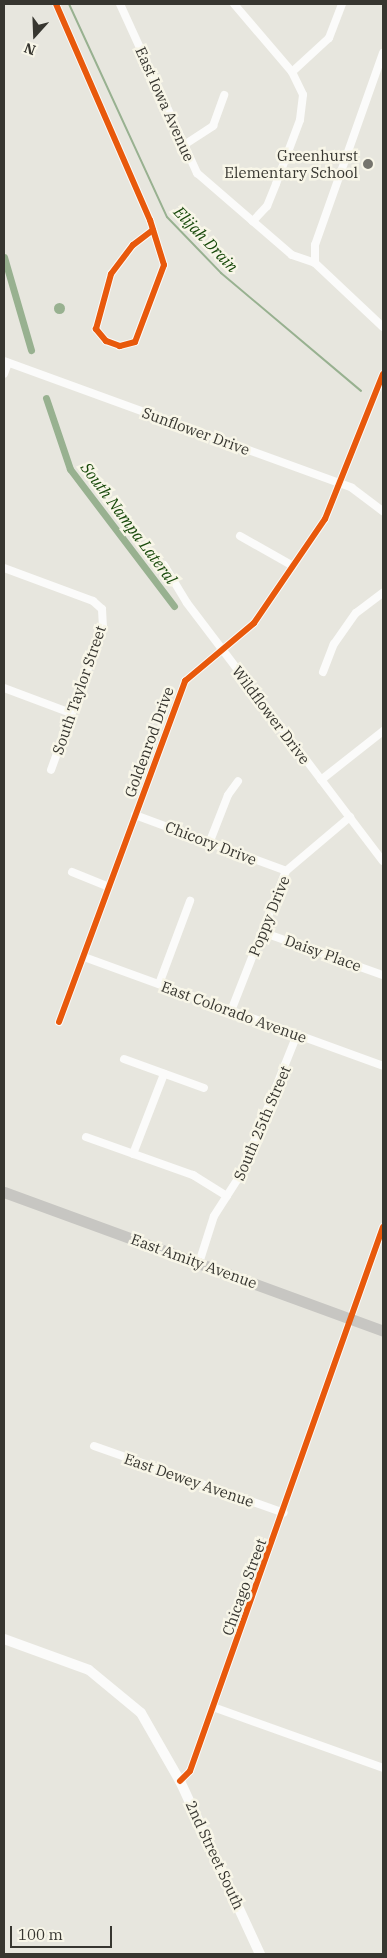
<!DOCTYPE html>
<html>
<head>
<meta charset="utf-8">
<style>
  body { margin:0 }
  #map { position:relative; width:387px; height:1958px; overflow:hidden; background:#e7e6de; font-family:"IBM Plex Serif",serif }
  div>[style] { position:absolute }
  .water>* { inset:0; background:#98b190 }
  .round { border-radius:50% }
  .stream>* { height:2px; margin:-1px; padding:0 1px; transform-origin:1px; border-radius:1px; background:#98b190 }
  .canal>* { height:7px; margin:-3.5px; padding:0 3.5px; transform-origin:3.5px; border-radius:3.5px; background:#98b190 }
  .minor>* { height:8px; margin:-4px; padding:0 4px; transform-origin:4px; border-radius:4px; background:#fbfbfa }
  .tertiary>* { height:10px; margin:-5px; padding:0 5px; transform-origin:5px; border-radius:5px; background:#fbfbfa }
  .secondary>* { height:11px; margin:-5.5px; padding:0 5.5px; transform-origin:5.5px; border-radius:5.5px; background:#c7c6c2 }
  .cycleway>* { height:6px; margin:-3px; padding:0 3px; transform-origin:3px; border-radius:3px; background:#e8590c }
  .dots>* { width:14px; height:14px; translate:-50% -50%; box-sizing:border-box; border:2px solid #f8f6e8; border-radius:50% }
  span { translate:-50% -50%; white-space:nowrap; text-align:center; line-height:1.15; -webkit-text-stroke:5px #f8f6e8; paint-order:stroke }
  .street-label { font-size:15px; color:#373630 }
  .poi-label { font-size:15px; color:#373630 }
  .right { translate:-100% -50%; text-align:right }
  .water-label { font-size:16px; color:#17490a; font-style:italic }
  .frame { position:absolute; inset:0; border:5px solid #373630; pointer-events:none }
  .north { position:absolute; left:10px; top:10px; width:50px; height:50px; -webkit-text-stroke:4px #f8f6e8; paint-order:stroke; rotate:200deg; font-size:14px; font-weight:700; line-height:20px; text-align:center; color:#373630 }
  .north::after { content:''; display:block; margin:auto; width:18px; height:22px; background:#373630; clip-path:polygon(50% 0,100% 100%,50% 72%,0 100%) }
  .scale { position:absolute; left:10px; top:1926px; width:102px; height:22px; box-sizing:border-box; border:2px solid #373630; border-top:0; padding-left:6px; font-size:15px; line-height:18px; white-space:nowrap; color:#373630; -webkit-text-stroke:4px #f8f6e8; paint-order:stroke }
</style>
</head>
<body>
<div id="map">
  <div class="water">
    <i class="round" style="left:53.5px;top:302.5px;width:11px;height:11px"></i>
  </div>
  <div class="stream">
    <i style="left:69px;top:4px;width:234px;rotate:65.3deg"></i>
    <i style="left:167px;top:217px;width:78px;rotate:46deg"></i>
    <i style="left:221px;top:273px;width:183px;rotate:40.1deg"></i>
  </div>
  <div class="canal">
    <i style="left:4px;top:257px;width:97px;rotate:73.8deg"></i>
    <i style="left:46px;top:398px;width:75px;rotate:71.3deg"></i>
    <i style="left:70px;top:469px;width:172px;rotate:52.8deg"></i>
  </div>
  <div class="minor">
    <i style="left:56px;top:4px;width:236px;rotate:66.5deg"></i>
    <i style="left:150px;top:220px;width:47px;rotate:72.7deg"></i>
    <i style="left:164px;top:265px;width:82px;rotate:110.6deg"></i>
    <i style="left:135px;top:342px;width:16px;rotate:165deg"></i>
    <i style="left:120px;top:346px;width:15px;rotate:-160deg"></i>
    <i style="left:106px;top:341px;width:16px;rotate:-130deg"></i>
    <i style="left:96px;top:329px;width:57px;rotate:-74.7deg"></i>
    <i style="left:111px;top:274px;width:36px;rotate:-53deg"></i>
    <i style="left:133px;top:245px;width:25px;rotate:-37deg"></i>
    <i style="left:120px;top:4px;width:186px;rotate:65.5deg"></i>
    <i style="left:197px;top:173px;width:125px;rotate:40.8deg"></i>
    <i style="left:292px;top:255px;width:24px;rotate:19deg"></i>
    <i style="left:315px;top:263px;width:93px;rotate:43.3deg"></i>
    <i style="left:234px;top:4px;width:89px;rotate:49.5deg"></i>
    <i style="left:292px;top:72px;width:25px;rotate:64deg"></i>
    <i style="left:303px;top:95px;width:25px;rotate:97deg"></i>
    <i style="left:300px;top:120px;width:68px;rotate:110.6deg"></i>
    <i style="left:276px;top:184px;width:24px;rotate:112deg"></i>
    <i style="left:267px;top:206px;width:21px;rotate:133deg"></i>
    <i style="left:292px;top:72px;width:50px;rotate:-42.6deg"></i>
    <i style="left:329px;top:38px;width:36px;rotate:-69deg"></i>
    <i style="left:184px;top:145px;width:35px;rotate:-33deg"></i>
    <i style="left:213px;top:126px;width:33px;rotate:-70deg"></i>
    <i style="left:315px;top:263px;width:18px;rotate:-90deg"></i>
    <i style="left:315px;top:245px;width:204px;rotate:-70.5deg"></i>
    <i style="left:4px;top:361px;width:370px;rotate:20deg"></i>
    <i style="left:352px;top:488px;width:39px;rotate:37deg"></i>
    <i style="left:4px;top:374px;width:12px;rotate:-70deg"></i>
    <i style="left:240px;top:536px;width:61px;rotate:29.5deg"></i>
    <i style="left:164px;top:565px;width:44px;rotate:58.8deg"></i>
    <i style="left:187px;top:603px;width:324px;rotate:52.8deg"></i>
    <i style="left:4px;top:568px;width:95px;rotate:20.3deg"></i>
    <i style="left:93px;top:601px;width:12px;rotate:42deg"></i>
    <i style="left:102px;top:609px;width:18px;rotate:87deg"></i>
    <i style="left:103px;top:627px;width:152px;rotate:110deg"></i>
    <i style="left:323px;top:672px;width:30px;rotate:-69deg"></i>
    <i style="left:334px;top:644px;width:38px;rotate:-55deg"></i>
    <i style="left:356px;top:613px;width:34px;rotate:-37deg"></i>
    <i style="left:4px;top:688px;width:72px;rotate:20.5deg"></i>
    <i style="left:321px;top:780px;width:79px;rotate:-38.3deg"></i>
    <i style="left:135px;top:815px;width:161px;rotate:20.3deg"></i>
    <i style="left:210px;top:841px;width:49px;rotate:-68.6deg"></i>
    <i style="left:228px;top:795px;width:17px;rotate:-54deg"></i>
    <i style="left:72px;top:872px;width:40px;rotate:22deg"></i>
    <i style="left:262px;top:932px;width:128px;rotate:19.6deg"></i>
    <i style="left:84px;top:957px;width:318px;rotate:20deg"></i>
    <i style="left:159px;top:984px;width:89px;rotate:-69.5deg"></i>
    <i style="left:231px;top:1011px;width:150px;rotate:-68.6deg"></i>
    <i style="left:286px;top:871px;width:84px;rotate:-40.2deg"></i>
    <i style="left:59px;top:1022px;width:364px;rotate:-69.7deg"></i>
    <i style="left:185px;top:681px;width:90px;rotate:-40deg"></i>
    <i style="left:254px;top:623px;width:126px;rotate:-55.7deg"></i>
    <i style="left:325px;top:519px;width:156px;rotate:-68.2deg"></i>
    <i style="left:124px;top:1059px;width:85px;rotate:19.9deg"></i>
    <i style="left:86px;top:1137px;width:114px;rotate:19.6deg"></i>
    <i style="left:193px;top:1175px;width:40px;rotate:32deg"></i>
    <i style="left:133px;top:1154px;width:86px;rotate:-68.8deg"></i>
    <i style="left:199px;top:1263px;width:49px;rotate:-72.3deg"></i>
    <i style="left:214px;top:1216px;width:50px;rotate:-57.3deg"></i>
    <i style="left:241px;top:1174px;width:150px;rotate:-68.1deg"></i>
    <i style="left:94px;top:1446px;width:201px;rotate:19.4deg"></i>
    <i style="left:213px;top:1707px;width:181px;rotate:19.7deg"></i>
    <i style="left:180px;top:1781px;width:14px;rotate:-45deg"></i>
    <i style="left:190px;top:1771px;width:577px;rotate:-70.47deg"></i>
  </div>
  <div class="tertiary">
    <i style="left:4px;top:1639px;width:90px;rotate:20deg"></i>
    <i style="left:89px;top:1670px;width:67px;rotate:39.6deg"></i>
    <i style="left:141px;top:1713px;width:78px;rotate:60.2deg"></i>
    <i style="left:180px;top:1781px;width:191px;rotate:65.2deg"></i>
  </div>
  <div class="secondary">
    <i style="left:4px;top:1192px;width:404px;rotate:20.1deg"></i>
  </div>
  <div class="cycleway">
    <i style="left:56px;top:4px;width:236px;rotate:66.5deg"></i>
    <i style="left:150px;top:220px;width:47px;rotate:72.7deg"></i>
    <i style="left:164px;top:265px;width:82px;rotate:110.6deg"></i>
    <i style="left:135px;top:342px;width:16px;rotate:165deg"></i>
    <i style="left:120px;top:346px;width:15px;rotate:-160deg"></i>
    <i style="left:106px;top:341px;width:16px;rotate:-130deg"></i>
    <i style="left:96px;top:329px;width:57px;rotate:-74.7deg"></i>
    <i style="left:111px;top:274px;width:36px;rotate:-53deg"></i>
    <i style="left:133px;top:245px;width:25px;rotate:-37deg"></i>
    <i style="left:59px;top:1022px;width:364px;rotate:-69.7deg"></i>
    <i style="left:185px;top:681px;width:90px;rotate:-40deg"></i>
    <i style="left:254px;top:623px;width:126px;rotate:-55.7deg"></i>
    <i style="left:325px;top:519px;width:156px;rotate:-68.2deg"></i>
    <i style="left:180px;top:1781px;width:14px;rotate:-45deg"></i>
    <i style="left:190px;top:1771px;width:577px;rotate:-70.47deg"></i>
  </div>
  <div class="dots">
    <i style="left:368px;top:164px;background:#75746d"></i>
  </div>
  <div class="street-label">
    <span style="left:165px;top:104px;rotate:66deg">East Iowa Avenue</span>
    <span style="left:196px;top:431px;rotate:20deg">Sunflower Drive</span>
    <span style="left:79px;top:690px;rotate:-71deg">South Taylor Street</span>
    <span style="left:271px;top:715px;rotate:53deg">Wildflower Drive</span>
    <span style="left:149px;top:742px;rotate:-70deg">Goldenrod Drive</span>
    <span style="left:211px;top:843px;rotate:21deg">Chicory Drive</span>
    <span style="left:269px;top:916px;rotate:-68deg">Poppy Drive</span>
    <span style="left:323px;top:953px;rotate:20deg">Daisy Place</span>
    <span style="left:234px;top:1012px;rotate:20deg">East Colorado Avenue</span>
    <span style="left:262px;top:1123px;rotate:-67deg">South 25th Street</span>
    <span style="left:194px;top:1261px;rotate:20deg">East Amity Avenue</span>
    <span style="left:189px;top:1480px;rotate:19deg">East Dewey Avenue</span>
    <span style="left:244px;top:1587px;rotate:-70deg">Chicago Street</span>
    <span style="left:215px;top:1855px;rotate:65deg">2nd Street South</span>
  </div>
  <div class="poi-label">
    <span class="right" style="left:358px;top:164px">Greenhurst<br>Elementary School</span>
  </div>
  <div class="water-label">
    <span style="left:206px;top:239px;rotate:46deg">Elijah Drain</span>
    <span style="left:129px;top:523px;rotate:53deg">South Nampa Lateral</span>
  </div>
  <div class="frame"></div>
  <div class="north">N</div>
  <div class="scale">100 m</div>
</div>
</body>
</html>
